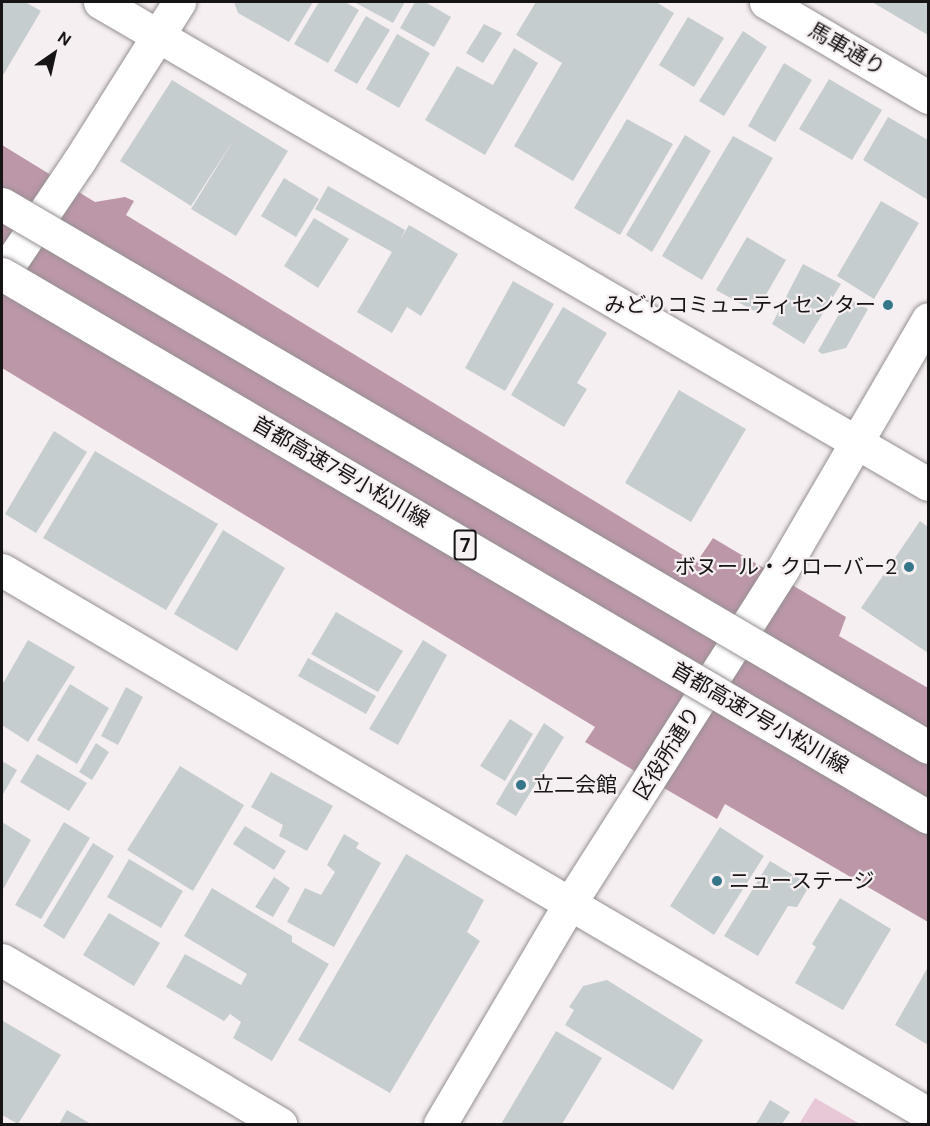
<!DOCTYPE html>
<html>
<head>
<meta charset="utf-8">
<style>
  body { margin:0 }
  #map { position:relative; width:930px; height:1126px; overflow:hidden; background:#f6eff2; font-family:"DM Sans","Noto Sans JP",sans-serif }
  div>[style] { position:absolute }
  .green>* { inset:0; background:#e8c7d7 }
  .water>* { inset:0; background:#bb97a8 }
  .building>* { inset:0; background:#c6cdcf }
  .roads { filter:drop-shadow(0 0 2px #958f92) drop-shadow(0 0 2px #958f92) }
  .minor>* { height:33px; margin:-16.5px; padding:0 16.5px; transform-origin:16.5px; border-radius:16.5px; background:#fff }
  .tertiary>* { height:33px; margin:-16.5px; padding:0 16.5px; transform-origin:16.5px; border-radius:16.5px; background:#fff }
  .bridges { filter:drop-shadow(0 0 2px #958f92) drop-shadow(0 0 2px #958f92) }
  .motorway-bridge>* { height:33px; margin:-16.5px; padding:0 16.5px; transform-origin:16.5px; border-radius:16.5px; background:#fff }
  .dots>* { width:16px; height:16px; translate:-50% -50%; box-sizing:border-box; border:3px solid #f6eff2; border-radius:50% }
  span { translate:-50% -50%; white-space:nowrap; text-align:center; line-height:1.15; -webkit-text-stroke:4.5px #f6eff2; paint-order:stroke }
  .shield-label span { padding:2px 4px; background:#f6eff2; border:2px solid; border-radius:4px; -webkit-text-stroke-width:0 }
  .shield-label { font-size:20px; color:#161415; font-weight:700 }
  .street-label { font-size:21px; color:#161415 }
  .poi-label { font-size:21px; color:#161415 }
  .right { translate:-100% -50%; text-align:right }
  .left { translate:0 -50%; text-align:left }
  .frame { position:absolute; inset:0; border:3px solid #161415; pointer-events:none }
  .north { position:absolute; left:24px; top:24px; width:60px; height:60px; -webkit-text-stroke:4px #f6eff2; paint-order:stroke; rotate:34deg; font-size:16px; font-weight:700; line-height:24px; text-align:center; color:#161415 }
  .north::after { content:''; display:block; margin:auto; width:21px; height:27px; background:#161415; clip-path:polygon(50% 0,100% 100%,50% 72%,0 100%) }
</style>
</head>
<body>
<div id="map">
  <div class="green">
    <i style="clip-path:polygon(815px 1098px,860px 1124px,799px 1124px)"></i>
  </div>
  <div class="water">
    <i style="clip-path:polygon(2px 145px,95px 202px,125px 197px,134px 201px,126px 215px,696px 563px,713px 538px,846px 617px,839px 636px,928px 688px,928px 922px,725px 804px,717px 819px,585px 742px,595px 727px,2px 368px)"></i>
  </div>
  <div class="building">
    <i style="clip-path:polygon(2px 2px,25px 2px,41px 11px,2px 77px)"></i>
    <i style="clip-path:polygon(234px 2px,313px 2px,289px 42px,238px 13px)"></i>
    <i style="clip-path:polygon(319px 2px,345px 2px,359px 10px,328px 63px,294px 44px)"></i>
    <i style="clip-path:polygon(354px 2px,405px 2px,393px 23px)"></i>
    <i style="clip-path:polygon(415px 2px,425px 2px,451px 17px,434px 47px,400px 28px)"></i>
    <i style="clip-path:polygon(536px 2px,656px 2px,674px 13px,573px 181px,514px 146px,562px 63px,516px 35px)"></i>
    <i style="clip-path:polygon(872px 2px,928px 2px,928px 35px)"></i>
    <i style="clip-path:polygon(366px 16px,390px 30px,357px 84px,334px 71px)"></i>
    <i style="clip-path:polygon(688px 17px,724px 38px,694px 87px,659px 65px)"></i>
    <i style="clip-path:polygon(484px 24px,502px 33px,483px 63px,466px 53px)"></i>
    <i style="clip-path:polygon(743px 31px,767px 47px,724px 116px,699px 101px)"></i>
    <i style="clip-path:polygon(397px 34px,430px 53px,399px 108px,366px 89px)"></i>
    <i style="clip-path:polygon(514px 48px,538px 63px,485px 155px,425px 120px,457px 66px,493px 85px)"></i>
    <i style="clip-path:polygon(784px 63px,812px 80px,775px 142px,748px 126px)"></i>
    <i style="clip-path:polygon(829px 79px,882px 110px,852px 160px,799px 129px)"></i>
    <i style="clip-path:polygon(172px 80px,288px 151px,236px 236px,191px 209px,236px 136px,191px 206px,120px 161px)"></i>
    <i style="clip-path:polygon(888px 117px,928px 140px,928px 200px,863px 160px)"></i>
    <i style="clip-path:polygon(627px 119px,673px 144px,620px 235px,574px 208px)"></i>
    <i style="clip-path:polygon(685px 135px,711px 151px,652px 252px,626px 235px)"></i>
    <i style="clip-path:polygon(733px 136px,773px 158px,702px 280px,662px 256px)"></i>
    <i style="clip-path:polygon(284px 178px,319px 199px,296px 237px,261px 216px)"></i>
    <i style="clip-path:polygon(328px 186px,405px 230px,400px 240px,409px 225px,458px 254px,421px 316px,407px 307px,392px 333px,357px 312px,392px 252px,315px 209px)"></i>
    <i style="clip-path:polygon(881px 201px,919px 223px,874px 299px,837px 276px)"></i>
    <i style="clip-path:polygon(314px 218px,349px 239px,318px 288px,284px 266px)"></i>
    <i style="clip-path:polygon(747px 237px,786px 260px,756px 312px,716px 290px)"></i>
    <i style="clip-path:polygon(803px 264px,841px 284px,804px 344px,772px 324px)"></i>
    <i style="clip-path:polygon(513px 281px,554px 304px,505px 391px,465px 368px)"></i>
    <i style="clip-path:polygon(848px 298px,868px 309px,846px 348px,822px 354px,818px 351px)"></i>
    <i style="clip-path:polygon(563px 307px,607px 333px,577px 383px,587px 389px,564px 427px,511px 395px)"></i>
    <i style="clip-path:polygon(679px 390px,746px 429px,691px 522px,625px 483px)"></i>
    <i style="clip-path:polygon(54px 431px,87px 452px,36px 533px,5px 514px)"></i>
    <i style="clip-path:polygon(95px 451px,218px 524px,166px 610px,43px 538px)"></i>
    <i style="clip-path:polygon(920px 521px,928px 527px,928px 653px,861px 608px)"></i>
    <i style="clip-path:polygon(223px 530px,285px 568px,237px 651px,174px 614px)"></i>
    <i style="clip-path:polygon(336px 612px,403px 651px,378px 692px,311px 654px)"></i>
    <i style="clip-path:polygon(28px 640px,75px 667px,28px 742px,2px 725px,2px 685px)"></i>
    <i style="clip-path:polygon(423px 640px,447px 655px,398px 745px,369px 729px)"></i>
    <i style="clip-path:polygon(308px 658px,376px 696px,366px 714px,298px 676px)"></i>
    <i style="clip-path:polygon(70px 684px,109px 708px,77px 764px,37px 740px)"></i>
    <i style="clip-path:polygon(126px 687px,143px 697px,118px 745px,101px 736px)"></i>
    <i style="clip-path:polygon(510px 719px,533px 734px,505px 781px,480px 766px)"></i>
    <i style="clip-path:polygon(544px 723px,564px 737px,516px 816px,496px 804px)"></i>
    <i style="clip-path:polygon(96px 743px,109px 752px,92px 780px,79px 772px)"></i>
    <i style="clip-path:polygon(37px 754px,87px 783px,69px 811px,20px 782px)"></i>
    <i style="clip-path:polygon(2px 761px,17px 770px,2px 796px)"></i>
    <i style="clip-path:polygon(180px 766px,244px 805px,193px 891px,127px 850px)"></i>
    <i style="clip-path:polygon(271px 772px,333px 806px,307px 851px,279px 836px,283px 825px,251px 807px)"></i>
    <i style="clip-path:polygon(2px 822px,31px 840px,2px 891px)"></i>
    <i style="clip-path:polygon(64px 822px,90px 838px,41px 919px,15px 905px)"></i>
    <i style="clip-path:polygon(245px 826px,286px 851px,274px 870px,233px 844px)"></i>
    <i style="clip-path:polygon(720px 827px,764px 856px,714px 935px,670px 906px)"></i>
    <i style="clip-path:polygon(344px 834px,359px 843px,356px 848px,381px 863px,334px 947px,287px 922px,305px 888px,321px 895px,335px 872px,327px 865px)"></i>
    <i style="clip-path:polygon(93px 843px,114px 856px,64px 939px,43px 926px)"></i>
    <i style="clip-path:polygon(406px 854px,484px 900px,467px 932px,480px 941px,390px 1093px,298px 1040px)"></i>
    <i style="clip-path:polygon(129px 859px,183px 891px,161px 928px,107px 897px)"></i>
    <i style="clip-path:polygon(770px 861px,810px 885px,797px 907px,788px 906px,758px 956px,724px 936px)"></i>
    <i style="clip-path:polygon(274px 877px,290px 888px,273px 917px,255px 907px)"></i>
    <i style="clip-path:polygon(212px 888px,292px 936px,292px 942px,329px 964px,272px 1061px,233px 1038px,241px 1022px,230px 1014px,224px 1021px,166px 987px,185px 954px,241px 985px,247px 974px,184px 936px)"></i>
    <i style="clip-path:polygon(840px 898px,891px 929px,843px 1010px,795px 983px,816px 947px,812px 944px)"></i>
    <i style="clip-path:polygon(109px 913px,160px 943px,134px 986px,83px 955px)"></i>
    <i style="clip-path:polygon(928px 967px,928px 1045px,895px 1025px)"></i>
    <i style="clip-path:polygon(607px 980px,703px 1040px,673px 1090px,565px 1025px,574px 1010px,569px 1007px,583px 986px)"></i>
    <i style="clip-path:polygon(3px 1021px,61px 1055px,18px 1124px,2px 1115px)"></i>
    <i style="clip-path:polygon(556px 1031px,602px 1058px,562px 1124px,501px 1124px)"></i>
    <i style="clip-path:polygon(770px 1100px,790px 1112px,782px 1124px,756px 1124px)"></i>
    <i style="clip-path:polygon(67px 1110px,91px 1124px,59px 1124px)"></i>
  </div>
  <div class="roads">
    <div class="minor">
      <i style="left:100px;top:2px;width:958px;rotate:30.2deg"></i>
      <i style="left:766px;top:2px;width:188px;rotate:30.4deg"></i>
      <i style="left:2px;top:275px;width:138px;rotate:-56deg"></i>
      <i style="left:79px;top:161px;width:188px;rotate:-57.8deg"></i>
      <i style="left:440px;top:1124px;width:256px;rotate:-59.5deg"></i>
      <i style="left:570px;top:903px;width:395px;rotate:-57.5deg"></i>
      <i style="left:782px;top:570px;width:290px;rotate:-59.8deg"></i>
    </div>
    <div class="tertiary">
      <i style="left:2px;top:570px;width:1074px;rotate:30.43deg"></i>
      <i style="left:2px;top:960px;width:323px;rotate:30.5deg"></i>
    </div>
  </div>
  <div class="bridges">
    <div class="motorway-bridge">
      <i style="left:2px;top:204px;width:1073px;rotate:30.39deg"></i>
      <i style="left:2px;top:274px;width:1073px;rotate:30.39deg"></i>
    </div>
  </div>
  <div class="dots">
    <i style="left:888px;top:305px;background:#357689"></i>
    <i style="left:909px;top:567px;background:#357689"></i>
    <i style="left:521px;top:785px;background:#357689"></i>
    <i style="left:717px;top:881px;background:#357689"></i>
  </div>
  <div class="shield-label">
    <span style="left:465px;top:545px">7</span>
  </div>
  <div class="street-label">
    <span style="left:847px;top:49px;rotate:30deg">馬車通り</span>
    <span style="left:341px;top:472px;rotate:30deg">首都高速7号小松川線</span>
    <span style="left:760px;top:718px;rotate:30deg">首都高速7号小松川線</span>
    <span style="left:667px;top:753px;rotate:-58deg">区役所通り</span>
  </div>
  <div class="poi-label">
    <span class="right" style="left:876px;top:305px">みどりコミュニティセンター</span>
    <span class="right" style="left:897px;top:567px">ボヌール・クローバー2</span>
    <span class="left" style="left:533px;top:785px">立二会館</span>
    <span class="left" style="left:729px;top:881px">ニューステージ</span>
  </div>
  <div class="frame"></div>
  <div class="north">N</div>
</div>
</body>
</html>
